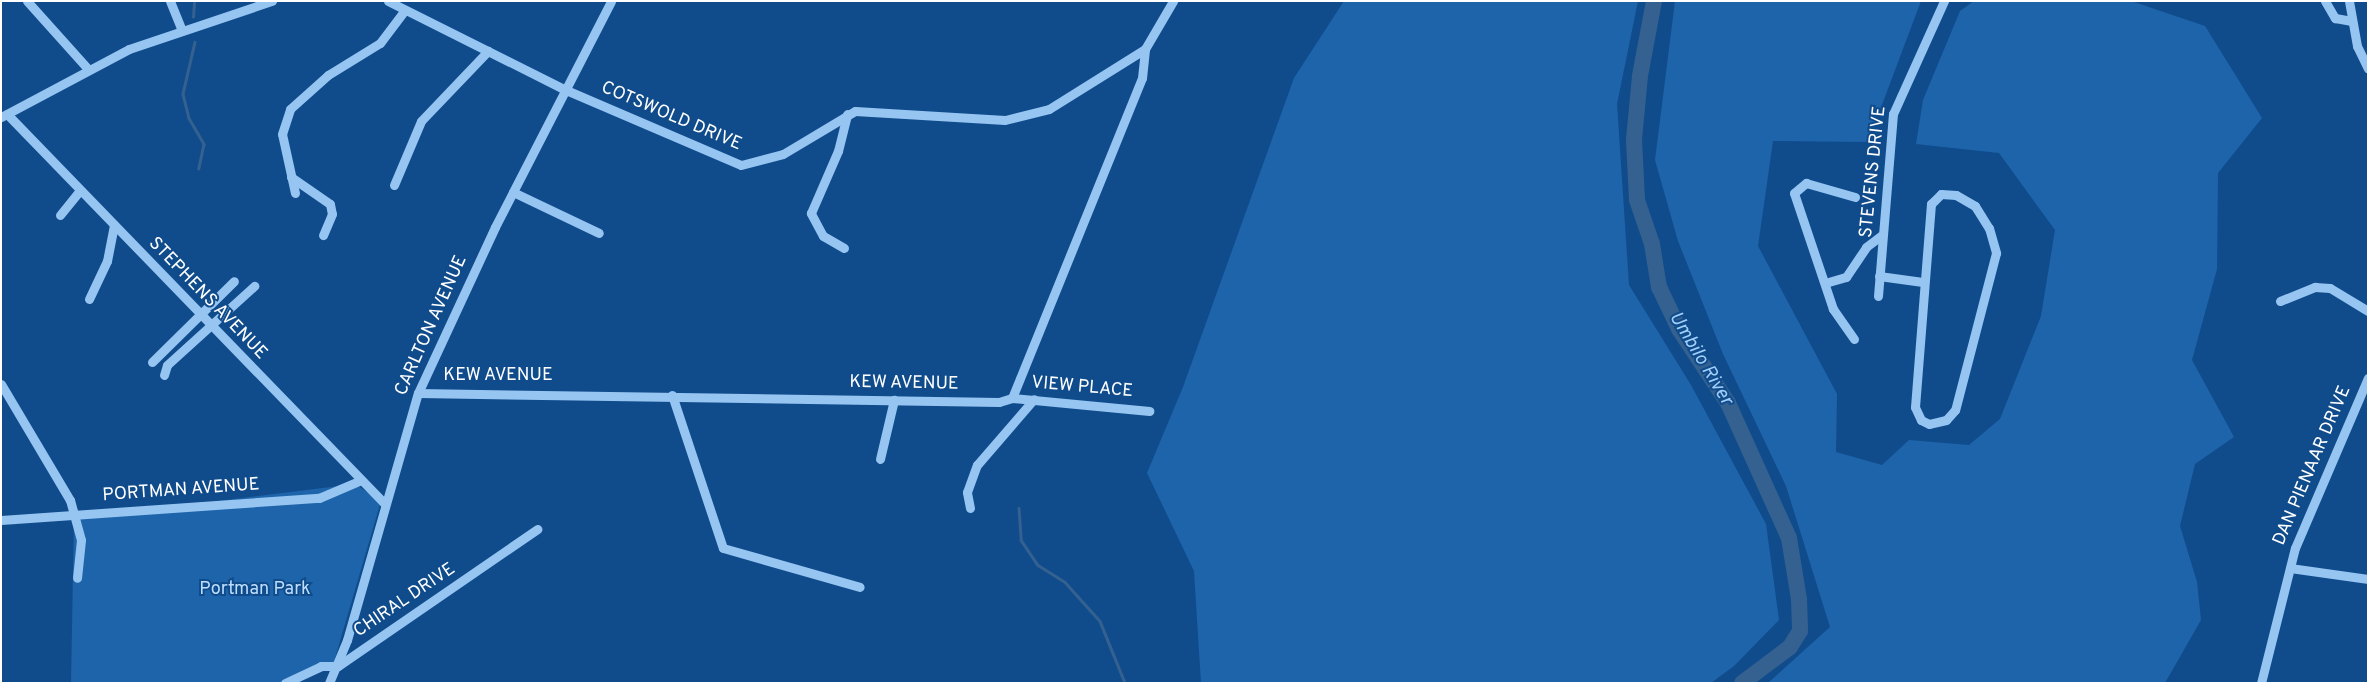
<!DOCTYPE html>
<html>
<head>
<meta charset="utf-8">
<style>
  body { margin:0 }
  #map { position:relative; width:2369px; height:684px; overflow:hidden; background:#104c8c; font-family:Overpass,sans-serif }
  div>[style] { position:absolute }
  .green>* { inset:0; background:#1e64aa }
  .stream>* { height:2.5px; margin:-1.25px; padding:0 1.25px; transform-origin:1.25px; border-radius:1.25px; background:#346190 }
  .river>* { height:16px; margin:-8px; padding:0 8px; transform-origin:8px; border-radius:8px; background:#346190 }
  .minor>* { height:9px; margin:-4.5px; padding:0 4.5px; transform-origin:4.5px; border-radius:4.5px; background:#96c5f2 }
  span { translate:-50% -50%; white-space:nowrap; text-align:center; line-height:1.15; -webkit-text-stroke:4px #104c8c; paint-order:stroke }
  .street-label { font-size:18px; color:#fff }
  .park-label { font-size:18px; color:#bddefd }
  .water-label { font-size:19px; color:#a2cffa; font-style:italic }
  .frame { position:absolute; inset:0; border:2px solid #fff; pointer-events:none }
</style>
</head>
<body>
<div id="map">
  <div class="green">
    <i style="clip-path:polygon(1344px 1px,1638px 1px,1617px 104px,1629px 285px,1691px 385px,1766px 524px,1779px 620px,1734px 666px,1711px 683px,1201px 683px,1194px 571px,1147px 473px,1183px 387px,1294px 78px)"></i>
    <i style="clip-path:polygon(1675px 1px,1921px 1px,1868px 142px,1773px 141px,1758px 246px,1837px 394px,1836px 452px,1882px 465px,1909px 440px,1969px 445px,2000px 419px,2041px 316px,2055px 230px,1999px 153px,1916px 144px,1923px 100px,1960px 11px,1974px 1px,2131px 1px,2205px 26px,2262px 118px,2218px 173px,2217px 269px,2192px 360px,2234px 437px,2195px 464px,2180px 526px,2197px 582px,2201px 620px,2165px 683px,1768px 683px,1830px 627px,1786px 486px,1723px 354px,1678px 241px,1655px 160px)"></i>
    <i style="clip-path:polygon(355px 484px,381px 501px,333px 665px,290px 683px,71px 683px,74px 519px)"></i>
  </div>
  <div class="stream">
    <i style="left:193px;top:17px;width:16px;rotate:-86deg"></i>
    <i style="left:195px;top:42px;width:53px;rotate:103deg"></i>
    <i style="left:183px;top:94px;width:25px;rotate:76deg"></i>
    <i style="left:189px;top:118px;width:30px;rotate:60deg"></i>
    <i style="left:204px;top:144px;width:25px;rotate:102deg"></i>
    <i style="left:1019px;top:508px;width:32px;rotate:86deg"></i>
    <i style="left:1021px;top:540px;width:30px;rotate:56deg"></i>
    <i style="left:1038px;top:565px;width:32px;rotate:32deg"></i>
    <i style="left:1065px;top:582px;width:52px;rotate:48.1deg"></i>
    <i style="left:1100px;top:621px;width:67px;rotate:68deg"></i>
  </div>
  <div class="river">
    <i style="left:1654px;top:1px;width:76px;rotate:100.6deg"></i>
    <i style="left:1640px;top:76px;width:64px;rotate:95.4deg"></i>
    <i style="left:1634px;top:140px;width:60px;rotate:87.1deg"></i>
    <i style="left:1637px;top:200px;width:46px;rotate:71.2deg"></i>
    <i style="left:1652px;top:244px;width:44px;rotate:80.8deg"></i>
    <i style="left:1659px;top:287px;width:47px;rotate:64.5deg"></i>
    <i style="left:1679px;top:329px;width:89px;rotate:56.5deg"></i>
    <i style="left:1728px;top:403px;width:148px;rotate:65.7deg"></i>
    <i style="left:1789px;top:538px;width:62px;rotate:80.7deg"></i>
    <i style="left:1799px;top:599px;width:32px;rotate:88deg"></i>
    <i style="left:1800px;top:631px;width:19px;rotate:122deg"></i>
    <i style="left:1790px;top:647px;width:60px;rotate:143.1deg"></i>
  </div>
  <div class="minor">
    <i style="left:27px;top:1px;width:91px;rotate:48.1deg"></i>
    <i style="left:170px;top:1px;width:32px;rotate:68deg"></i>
    <i style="left:388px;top:1px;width:199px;rotate:26.6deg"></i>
    <i style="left:566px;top:90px;width:190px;rotate:23.2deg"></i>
    <i style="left:741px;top:165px;width:43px;rotate:-14.7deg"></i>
    <i style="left:783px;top:154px;width:84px;rotate:-30.8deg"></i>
    <i style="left:855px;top:111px;width:150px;rotate:3.4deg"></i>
    <i style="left:1005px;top:120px;width:45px;rotate:-14deg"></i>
    <i style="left:1049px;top:109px;width:113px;rotate:-32deg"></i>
    <i style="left:1145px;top:49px;width:56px;rotate:-59.7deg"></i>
    <i style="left:2325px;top:1px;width:20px;rotate:60deg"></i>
    <i style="left:2335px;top:18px;width:17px;rotate:10deg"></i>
    <i style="left:2349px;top:1px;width:46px;rotate:79.9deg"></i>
    <i style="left:2357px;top:46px;width:25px;rotate:64deg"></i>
    <i style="left:7px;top:114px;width:543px;rotate:45.9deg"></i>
    <i style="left:1px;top:117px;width:145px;rotate:-28deg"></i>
    <i style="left:129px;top:49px;width:151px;rotate:-18.6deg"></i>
    <i style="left:291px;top:177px;width:47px;rotate:34.7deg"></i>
    <i style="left:330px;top:204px;width:10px;rotate:79deg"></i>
    <i style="left:332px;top:214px;width:23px;rotate:113deg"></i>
    <i style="left:394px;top:185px;width:69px;rotate:-67.1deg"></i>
    <i style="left:421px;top:121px;width:97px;rotate:-46.3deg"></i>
    <i style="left:513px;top:192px;width:95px;rotate:25.5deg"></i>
    <i style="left:295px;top:193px;width:60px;rotate:-102.4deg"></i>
    <i style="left:282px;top:134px;width:26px;rotate:-72deg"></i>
    <i style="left:290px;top:109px;width:51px;rotate:-41.8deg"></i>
    <i style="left:328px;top:75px;width:61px;rotate:-31.6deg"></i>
    <i style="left:380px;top:43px;width:41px;rotate:-52.9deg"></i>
    <i style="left:1941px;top:194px;width:15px;rotate:4deg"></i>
    <i style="left:1956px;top:195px;width:22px;rotate:30deg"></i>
    <i style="left:1975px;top:206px;width:26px;rotate:58deg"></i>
    <i style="left:1989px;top:228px;width:26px;rotate:74deg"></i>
    <i style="left:1996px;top:253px;width:162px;rotate:104.6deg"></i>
    <i style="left:1955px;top:410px;width:13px;rotate:132deg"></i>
    <i style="left:1946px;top:420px;width:17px;rotate:167deg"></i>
    <i style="left:1929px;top:424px;width:9px;rotate:-153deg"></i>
    <i style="left:1921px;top:420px;width:14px;rotate:-115deg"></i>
    <i style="left:1915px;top:407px;width:204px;rotate:-85.5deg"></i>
    <i style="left:1931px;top:204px;width:14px;rotate:-45deg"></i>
    <i style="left:60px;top:215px;width:32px;rotate:-51deg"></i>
    <i style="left:844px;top:248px;width:24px;rotate:-150deg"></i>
    <i style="left:823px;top:236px;width:26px;rotate:-118deg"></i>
    <i style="left:811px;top:213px;width:68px;rotate:-66.5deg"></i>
    <i style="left:838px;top:151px;width:38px;rotate:-76deg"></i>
    <i style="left:1879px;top:276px;width:44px;rotate:7.8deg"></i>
    <i style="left:1825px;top:283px;width:22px;rotate:-16deg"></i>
    <i style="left:1846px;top:277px;width:36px;rotate:-56deg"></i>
    <i style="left:1866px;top:247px;width:21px;rotate:-37deg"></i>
    <i style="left:1878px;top:296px;width:183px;rotate:-85.3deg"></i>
    <i style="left:1893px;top:114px;width:124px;rotate:-65.7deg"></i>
    <i style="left:89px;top:299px;width:42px;rotate:-64.7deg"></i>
    <i style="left:107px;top:261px;width:37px;rotate:-79deg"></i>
    <i style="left:2280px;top:301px;width:38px;rotate:-22deg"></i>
    <i style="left:2315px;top:287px;width:15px;rotate:4deg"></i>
    <i style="left:2330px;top:288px;width:44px;rotate:31.2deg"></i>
    <i style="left:1854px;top:339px;width:37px;rotate:-125deg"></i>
    <i style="left:1833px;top:309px;width:122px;rotate:-108.6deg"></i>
    <i style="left:1794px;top:193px;width:16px;rotate:-40deg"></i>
    <i style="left:1806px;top:183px;width:51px;rotate:15.9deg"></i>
    <i style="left:152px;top:362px;width:115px;rotate:-44.6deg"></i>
    <i style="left:164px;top:375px;width:10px;rotate:-73deg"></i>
    <i style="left:167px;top:365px;width:118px;rotate:-42.2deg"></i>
    <i style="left:1px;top:384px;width:135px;rotate:59.3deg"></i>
    <i style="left:70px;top:500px;width:41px;rotate:74.6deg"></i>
    <i style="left:81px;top:540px;width:38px;rotate:96deg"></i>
    <i style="left:418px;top:393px;width:581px;rotate:0.89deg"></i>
    <i style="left:999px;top:402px;width:14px;rotate:-17deg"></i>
    <i style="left:1012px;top:398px;width:345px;rotate:-67.9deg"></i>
    <i style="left:1142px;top:78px;width:29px;rotate:-84deg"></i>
    <i style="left:672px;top:395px;width:161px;rotate:71.6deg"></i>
    <i style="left:723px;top:548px;width:142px;rotate:15.9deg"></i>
    <i style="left:1012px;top:398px;width:138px;rotate:5.4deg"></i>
    <i style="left:880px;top:459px;width:61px;rotate:-76.7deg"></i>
    <i style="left:970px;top:508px;width:16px;rotate:-101deg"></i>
    <i style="left:967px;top:492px;width:29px;rotate:-70deg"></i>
    <i style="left:977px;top:465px;width:87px;rotate:-49.2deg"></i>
    <i style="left:1px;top:520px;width:319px;rotate:-4deg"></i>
    <i style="left:319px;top:498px;width:43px;rotate:-23deg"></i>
    <i style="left:2290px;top:568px;width:79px;rotate:8deg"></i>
    <i style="left:285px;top:683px;width:40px;rotate:-25deg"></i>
    <i style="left:321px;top:666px;width:17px"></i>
    <i style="left:338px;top:666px;width:242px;rotate:-34.5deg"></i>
    <i style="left:329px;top:683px;width:47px;rotate:-67.3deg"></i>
    <i style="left:347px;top:640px;width:257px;rotate:-74deg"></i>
    <i style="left:418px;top:393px;width:183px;rotate:-65.1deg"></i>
    <i style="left:495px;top:227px;width:254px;rotate:-62.8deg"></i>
    <i style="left:2261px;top:683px;width:139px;rotate:-75.9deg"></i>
    <i style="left:2295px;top:548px;width:185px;rotate:-66.8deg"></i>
  </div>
  <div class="street-label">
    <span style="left:671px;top:117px;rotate:23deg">COTSWOLD DRIVE</span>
    <span style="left:1874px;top:172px;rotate:-84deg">STEVENS DRIVE</span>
    <span style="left:207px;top:299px;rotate:46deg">STEPHENS AVENUE</span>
    <span style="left:432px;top:326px;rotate:-66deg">CARLTON AVENUE</span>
    <span style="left:498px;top:376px">KEW AVENUE</span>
    <span style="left:904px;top:384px;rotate:1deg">KEW AVENUE</span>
    <span style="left:1082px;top:388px;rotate:5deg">VIEW PLACE</span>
    <span style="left:2313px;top:466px;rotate:-67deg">DAN PIENAAR DRIVE</span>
    <span style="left:181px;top:491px;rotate:-4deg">PORTMAN AVENUE</span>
    <span style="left:405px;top:601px;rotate:-34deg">CHIRAL DRIVE</span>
  </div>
  <div class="park-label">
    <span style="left:255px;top:590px">Portman Park</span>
  </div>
  <div class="water-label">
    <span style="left:1700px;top:359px;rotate:59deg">Umbilo River</span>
  </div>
  <div class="frame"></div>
</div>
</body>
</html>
